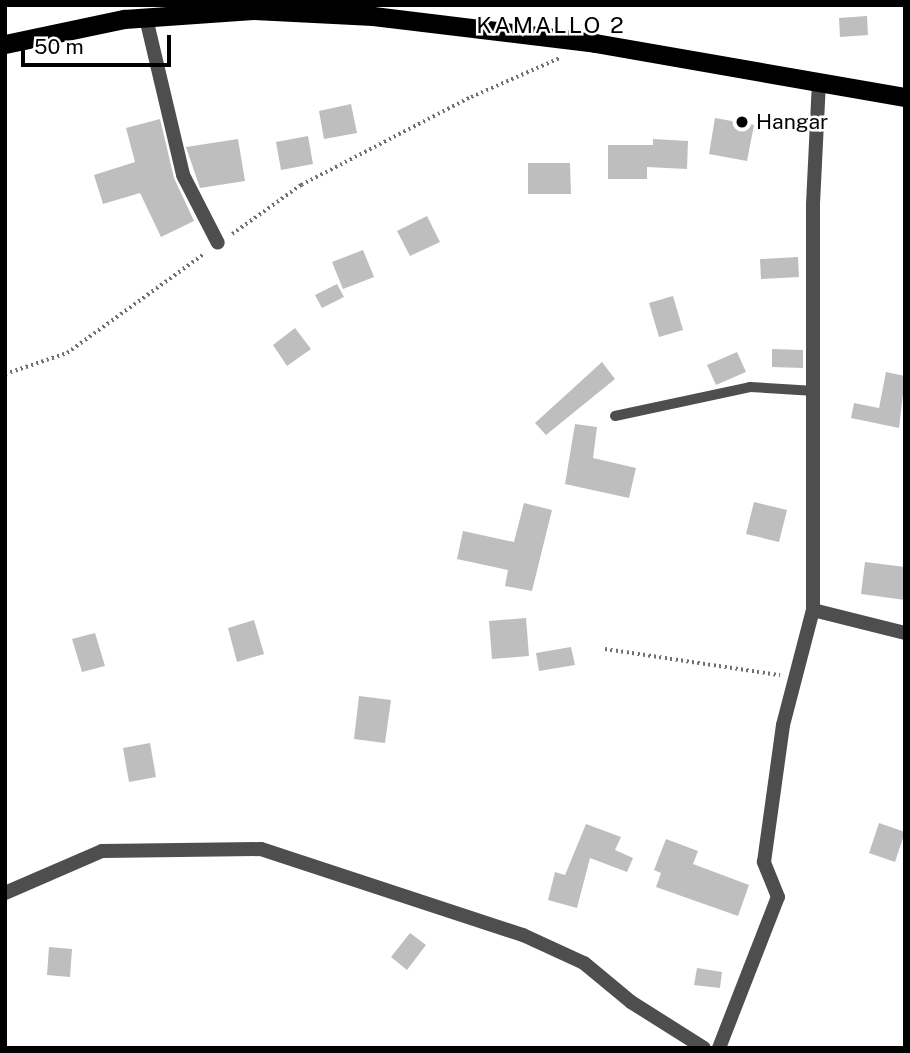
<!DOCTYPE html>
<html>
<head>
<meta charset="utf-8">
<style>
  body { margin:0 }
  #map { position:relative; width:910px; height:1053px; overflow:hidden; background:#fff; font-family:"Public Sans",sans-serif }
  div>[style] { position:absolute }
  .building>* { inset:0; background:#bebebe }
  .path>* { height:3.5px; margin-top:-1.75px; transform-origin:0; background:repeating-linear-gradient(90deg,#707070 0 2px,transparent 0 5.5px) }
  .service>* { height:10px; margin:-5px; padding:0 5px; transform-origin:5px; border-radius:5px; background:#4e4e4e }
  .minor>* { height:14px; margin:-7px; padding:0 7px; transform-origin:7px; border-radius:7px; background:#4e4e4e }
  .trunk>* { height:19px; margin:-9.5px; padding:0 9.5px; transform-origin:9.5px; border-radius:9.5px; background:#000 }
  .dots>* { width:19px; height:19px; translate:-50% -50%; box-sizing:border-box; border:4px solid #fff; border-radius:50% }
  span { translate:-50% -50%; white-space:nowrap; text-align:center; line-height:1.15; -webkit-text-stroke:5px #fff; paint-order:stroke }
  .poi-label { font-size:21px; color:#000 }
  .left { translate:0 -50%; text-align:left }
  .neighbourhood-label { font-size:23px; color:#000; letter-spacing:2px }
  .frame { position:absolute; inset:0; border:7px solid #000; pointer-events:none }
  .scale { position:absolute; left:21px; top:35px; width:150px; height:32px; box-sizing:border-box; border:4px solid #000; border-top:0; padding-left:9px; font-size:21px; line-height:24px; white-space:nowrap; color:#000; -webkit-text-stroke:5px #fff; paint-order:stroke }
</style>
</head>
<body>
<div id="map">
  <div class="building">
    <i style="clip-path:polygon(867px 16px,868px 35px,840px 37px,839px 18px)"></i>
    <i style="clip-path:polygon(351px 104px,357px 133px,324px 139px,319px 111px)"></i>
    <i style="clip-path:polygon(715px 118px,754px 125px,747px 161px,709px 154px)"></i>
    <i style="clip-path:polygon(160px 119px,174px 178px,194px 221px,161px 237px,140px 193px,103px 204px,94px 175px,135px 162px,126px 128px)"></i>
    <i style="clip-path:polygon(308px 136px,313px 164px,281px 170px,276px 142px)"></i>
    <i style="clip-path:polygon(238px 139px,245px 181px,200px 188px,186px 147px)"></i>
    <i style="clip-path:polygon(653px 139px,688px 141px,687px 169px,647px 167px,647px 179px,608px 179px,608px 145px,653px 145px)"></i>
    <i style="clip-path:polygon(528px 163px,570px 163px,571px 194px,528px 194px)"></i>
    <i style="clip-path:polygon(427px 216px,440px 242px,410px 256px,397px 231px)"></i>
    <i style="clip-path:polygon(363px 250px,374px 277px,343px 289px,332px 262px)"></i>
    <i style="clip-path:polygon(798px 257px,799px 277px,761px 279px,760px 259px)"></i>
    <i style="clip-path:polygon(337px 284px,344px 297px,322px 308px,315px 295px)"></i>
    <i style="clip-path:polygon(673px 296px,683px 330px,659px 337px,649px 303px)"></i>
    <i style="clip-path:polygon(295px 328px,311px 349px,287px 366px,273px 345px)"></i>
    <i style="clip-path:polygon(772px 349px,803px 350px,803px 368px,772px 367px)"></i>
    <i style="clip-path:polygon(737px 352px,746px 372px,716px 385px,707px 365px)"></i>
    <i style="clip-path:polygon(602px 362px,615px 379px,546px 435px,535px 423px)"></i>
    <i style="clip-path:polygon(886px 372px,905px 376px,899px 428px,851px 418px,854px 403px,879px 408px)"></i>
    <i style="clip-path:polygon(575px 424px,597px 427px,593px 458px,636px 468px,629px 498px,565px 484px)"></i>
    <i style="clip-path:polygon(754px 502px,787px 510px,779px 542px,746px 534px)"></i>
    <i style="clip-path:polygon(524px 503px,552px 510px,532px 591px,505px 586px,508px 570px,457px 559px,463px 531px,514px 542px)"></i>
    <i style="clip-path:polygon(865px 562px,905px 567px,905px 600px,861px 594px)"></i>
    <i style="clip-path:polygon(526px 618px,529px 656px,492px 659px,489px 621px)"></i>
    <i style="clip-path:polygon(254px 620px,264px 654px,237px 662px,228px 628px)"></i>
    <i style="clip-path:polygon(95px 633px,105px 666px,82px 672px,72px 639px)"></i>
    <i style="clip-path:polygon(571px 647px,575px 665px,539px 671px,536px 653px)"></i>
    <i style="clip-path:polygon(359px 696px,391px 700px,385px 743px,354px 739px)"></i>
    <i style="clip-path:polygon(150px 743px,156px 777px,129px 782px,123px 748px)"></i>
    <i style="clip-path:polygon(879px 823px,905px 832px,895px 862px,869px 853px)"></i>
    <i style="clip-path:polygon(586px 824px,621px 837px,615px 850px,633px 858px,627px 872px,590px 858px,577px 908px,548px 900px,555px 872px,565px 875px)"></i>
    <i style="clip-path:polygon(666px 839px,698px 851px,693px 864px,749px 885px,738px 916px,656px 887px,661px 873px,654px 870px)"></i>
    <i style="clip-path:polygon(410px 933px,426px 945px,407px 970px,391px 957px)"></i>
    <i style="clip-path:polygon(49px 947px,72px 949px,70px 977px,47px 975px)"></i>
    <i style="clip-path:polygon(697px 968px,722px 972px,720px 988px,694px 985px)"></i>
  </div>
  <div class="path">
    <i style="left:232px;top:234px;width:85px;rotate:-35.4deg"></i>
    <i style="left:301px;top:185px;width:191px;rotate:-27.4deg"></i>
    <i style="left:471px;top:97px;width:97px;rotate:-23.7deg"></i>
    <i style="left:5px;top:374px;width:65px;rotate:-18.7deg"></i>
    <i style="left:67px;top:353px;width:170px;rotate:-35.9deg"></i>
    <i style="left:605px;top:649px;width:177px;rotate:8.5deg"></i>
  </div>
  <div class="service">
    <i style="left:615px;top:416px;width:138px;rotate:-12.1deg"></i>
    <i style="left:750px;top:387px;width:65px;rotate:3.5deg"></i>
  </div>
  <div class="minor">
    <i style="left:146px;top:18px;width:161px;rotate:76.7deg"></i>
    <i style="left:183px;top:175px;width:76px;rotate:62.8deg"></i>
    <i style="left:813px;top:610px;width:95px;rotate:14deg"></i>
    <i style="left:5px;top:893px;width:106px;rotate:-23.4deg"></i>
    <i style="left:102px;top:851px;width:159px;rotate:-0.7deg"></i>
    <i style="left:261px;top:849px;width:276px;rotate:18.2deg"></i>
    <i style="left:523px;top:935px;width:67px;rotate:24.7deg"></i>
    <i style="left:584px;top:963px;width:61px;rotate:39.7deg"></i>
    <i style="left:631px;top:1002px;width:86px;rotate:32.2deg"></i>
    <i style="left:719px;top:1048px;width:162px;rotate:-68.7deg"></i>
    <i style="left:778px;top:897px;width:38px;rotate:-112deg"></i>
    <i style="left:764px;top:862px;width:138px;rotate:-82.1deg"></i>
    <i style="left:783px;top:725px;width:119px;rotate:-75.4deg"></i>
    <i style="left:813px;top:610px;width:406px;rotate:-90deg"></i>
    <i style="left:813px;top:204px;width:122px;rotate:-87.2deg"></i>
  </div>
  <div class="trunk">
    <i style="left:5px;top:44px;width:122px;rotate:-11.9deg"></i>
    <i style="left:124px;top:19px;width:129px;rotate:-4deg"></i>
    <i style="left:253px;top:10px;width:120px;rotate:2.9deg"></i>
    <i style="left:373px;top:16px;width:224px;rotate:6.9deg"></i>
    <i style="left:595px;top:43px;width:315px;rotate:9.9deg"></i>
  </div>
  <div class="dots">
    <i style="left:742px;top:122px;background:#000"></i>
  </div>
  <div class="poi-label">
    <span class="left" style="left:756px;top:122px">Hangar</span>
  </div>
  <div class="neighbourhood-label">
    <span style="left:551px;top:25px">KAMALLO 2</span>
  </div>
  <div class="frame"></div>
  <div class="scale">50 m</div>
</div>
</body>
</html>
